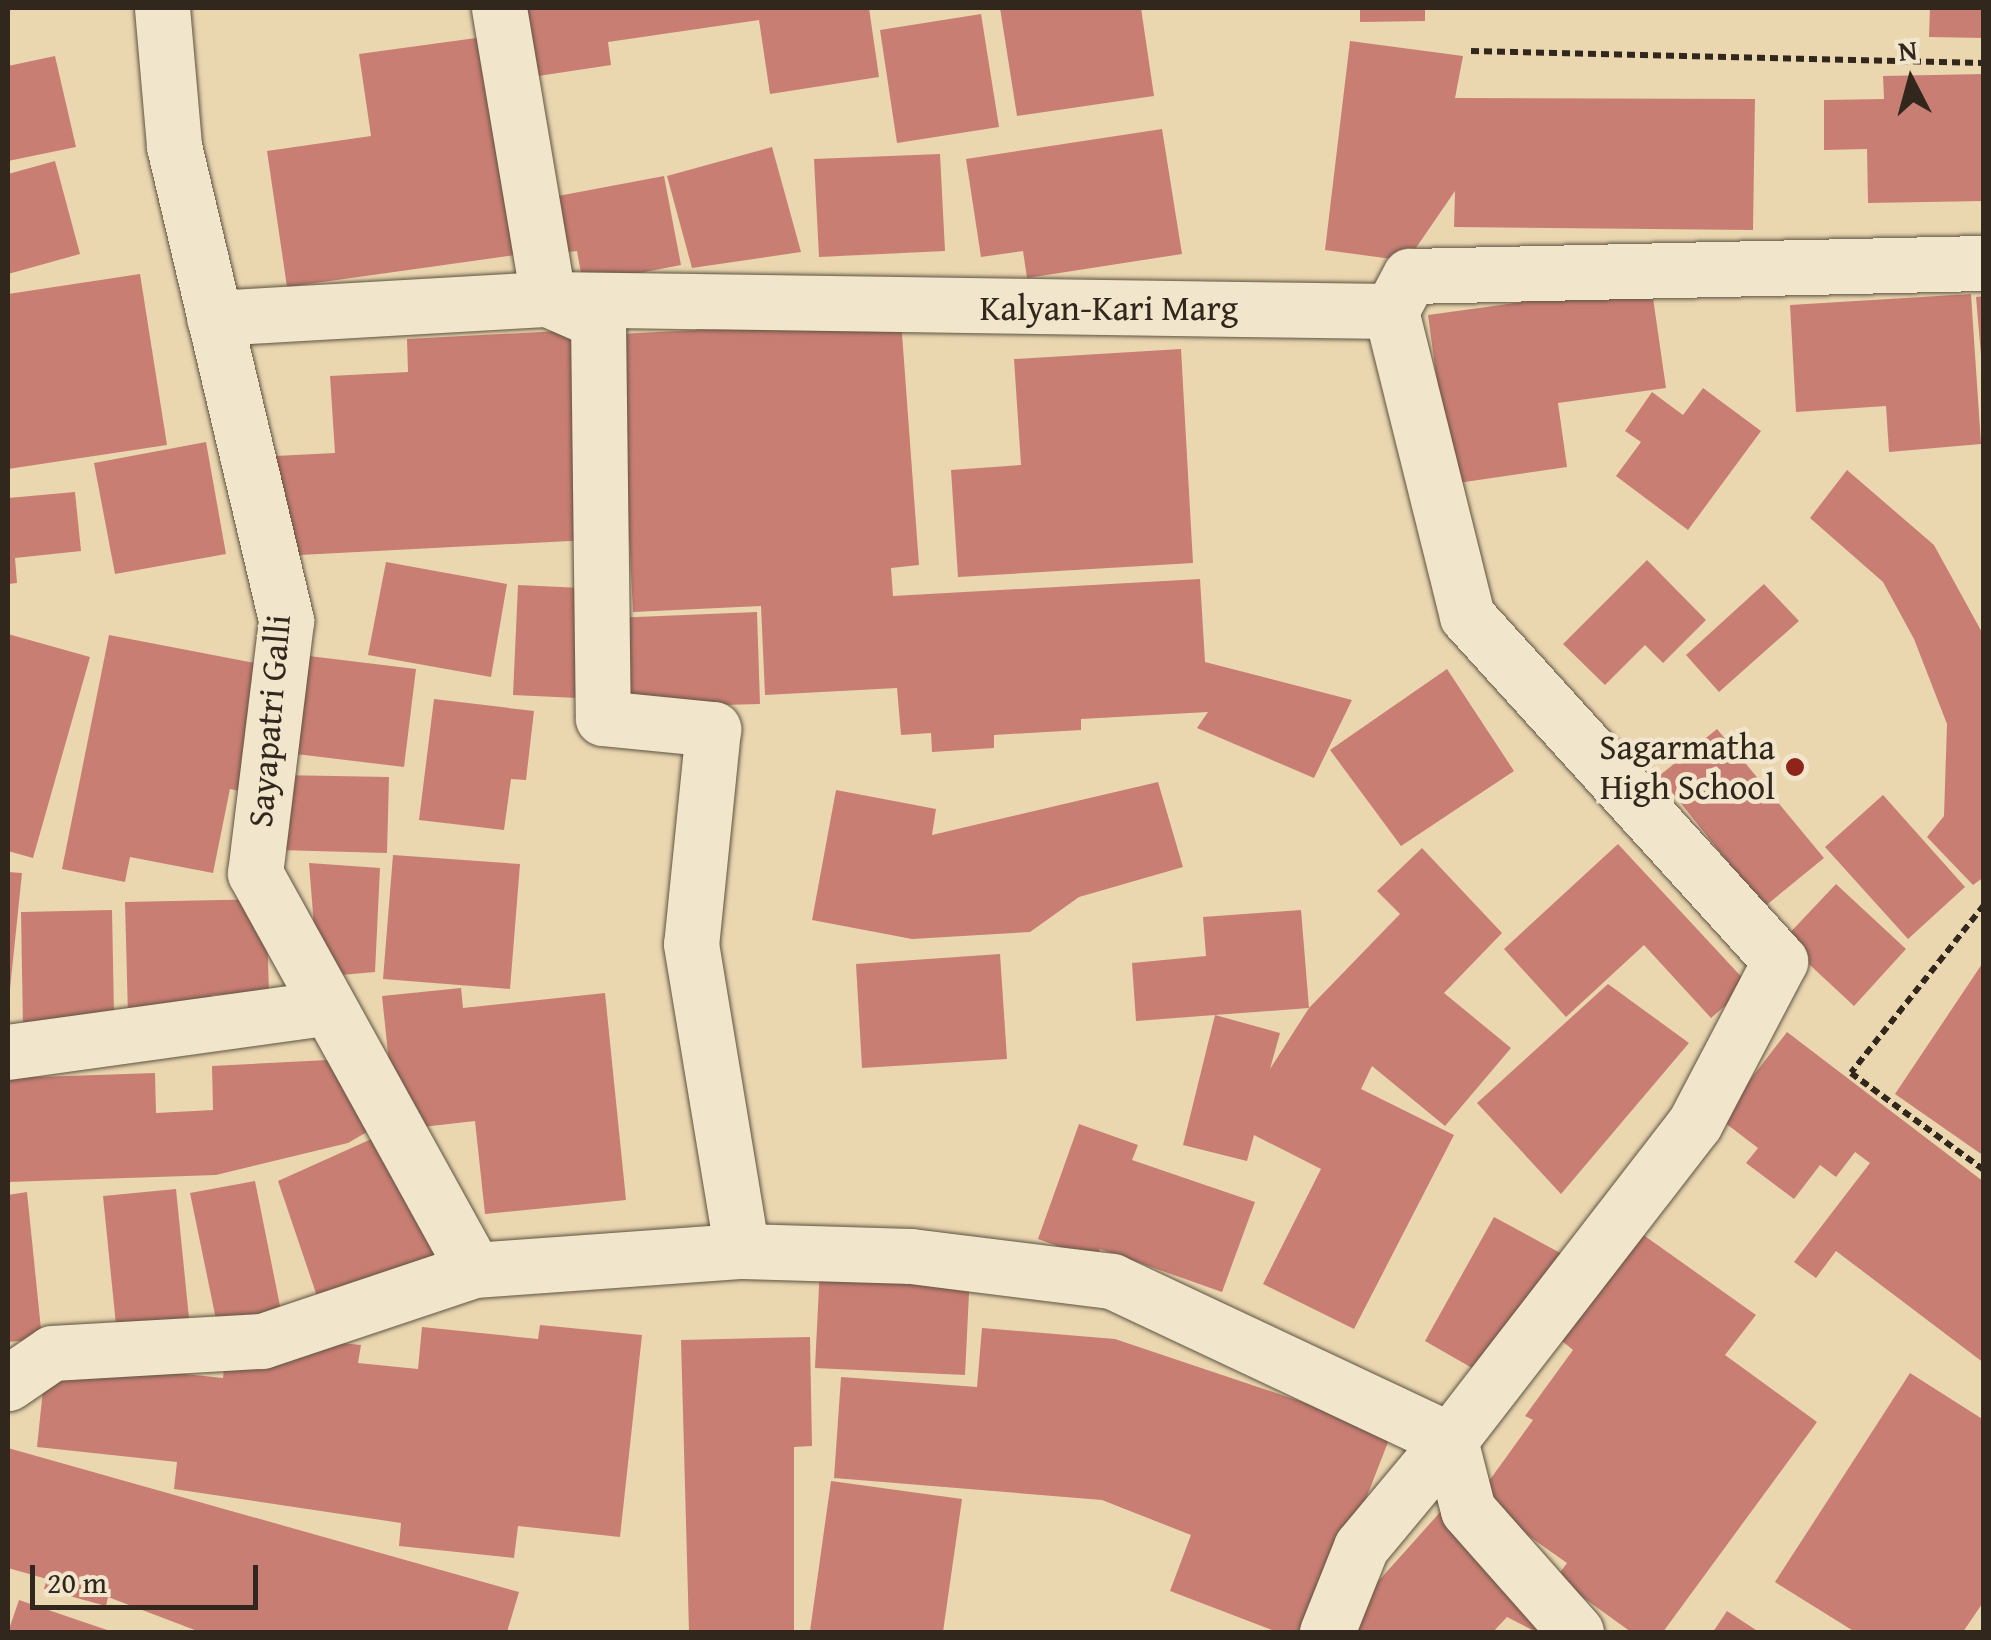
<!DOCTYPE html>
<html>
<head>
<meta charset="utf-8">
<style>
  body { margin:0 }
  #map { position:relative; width:1991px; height:1640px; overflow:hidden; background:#ead7b0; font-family:"Gentium Book Plus",serif }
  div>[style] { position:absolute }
  .building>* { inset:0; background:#c97e73 }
  .path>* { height:6px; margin-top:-3px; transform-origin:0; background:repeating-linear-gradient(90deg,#31271d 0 8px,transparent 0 13px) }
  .roads { filter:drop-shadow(0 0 2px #5f5342) drop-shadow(0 0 2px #5f5342) }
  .minor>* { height:55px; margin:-27.5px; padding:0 27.5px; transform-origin:27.5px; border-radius:27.5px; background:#f1e5cc }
  .dots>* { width:28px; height:28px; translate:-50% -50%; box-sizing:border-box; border:5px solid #f1e5cc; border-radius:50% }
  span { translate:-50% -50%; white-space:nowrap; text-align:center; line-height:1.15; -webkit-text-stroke:9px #f1e5cc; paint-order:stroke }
  .street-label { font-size:35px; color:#31271d }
  .poi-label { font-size:35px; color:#31271d }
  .right { translate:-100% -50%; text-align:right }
  .frame { position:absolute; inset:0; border:10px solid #31271d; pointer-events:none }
  .north { position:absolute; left:1861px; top:30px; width:100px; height:100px; -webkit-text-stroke:8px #f1e5cc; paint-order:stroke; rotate:354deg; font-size:28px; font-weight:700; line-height:40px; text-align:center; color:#31271d }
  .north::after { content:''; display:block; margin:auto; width:35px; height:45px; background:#31271d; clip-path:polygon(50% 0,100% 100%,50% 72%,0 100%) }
  .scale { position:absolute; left:30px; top:1565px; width:228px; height:45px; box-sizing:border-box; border:5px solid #31271d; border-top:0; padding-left:12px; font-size:30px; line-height:35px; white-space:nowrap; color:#31271d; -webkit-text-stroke:8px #f1e5cc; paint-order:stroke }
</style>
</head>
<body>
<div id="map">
  <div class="building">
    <i style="clip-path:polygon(515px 8px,869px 8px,879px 77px,770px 94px,759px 20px,608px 42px,611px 65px,525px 78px)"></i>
    <i style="clip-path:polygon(1000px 8px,1141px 8px,1154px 96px,1017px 116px)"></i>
    <i style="clip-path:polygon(1360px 8px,1425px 8px,1425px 21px,1360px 22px)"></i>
    <i style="clip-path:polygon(1930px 8px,1984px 8px,1984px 38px,1929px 37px)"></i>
    <i style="clip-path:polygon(981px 14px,999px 127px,897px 143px,880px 30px)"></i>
    <i style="clip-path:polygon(498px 35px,529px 253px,287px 287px,267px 151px,371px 136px,359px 54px)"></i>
    <i style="clip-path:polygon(1350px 41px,1463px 56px,1455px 98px,1755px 99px,1753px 230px,1454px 227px,1455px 191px,1407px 261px,1325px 250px)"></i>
    <i style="clip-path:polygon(55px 56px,76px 147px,8px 161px,8px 66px)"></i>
    <i style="clip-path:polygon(1984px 74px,1984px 201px,1868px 203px,1867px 149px,1824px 150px,1824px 100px,1884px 99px,1883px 76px)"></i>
    <i style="clip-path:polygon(1162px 129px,1182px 254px,1027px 278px,1023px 251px,981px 257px,966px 159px)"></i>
    <i style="clip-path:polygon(772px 147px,801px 252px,692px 268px,667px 176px)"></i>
    <i style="clip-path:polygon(940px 154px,945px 251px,819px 257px,814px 159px)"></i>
    <i style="clip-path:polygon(55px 161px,80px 254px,8px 274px,8px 174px)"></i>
    <i style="clip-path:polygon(664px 176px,681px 265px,583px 284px,577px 251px,552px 254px,542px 199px)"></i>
    <i style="clip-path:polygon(140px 274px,167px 445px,8px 469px,8px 294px)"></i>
    <i style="clip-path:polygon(1651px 284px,1666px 388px,1558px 403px,1567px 467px,1451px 484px,1428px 315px)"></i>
    <i style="clip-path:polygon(1971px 294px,1981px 444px,1889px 452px,1886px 406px,1796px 412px,1790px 305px)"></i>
    <i style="clip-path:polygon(1984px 296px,1984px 355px,1981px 355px,1976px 297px)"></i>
    <i style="clip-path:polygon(901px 320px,919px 565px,891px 568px,893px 596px,1200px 579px,1205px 662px,1352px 700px,1314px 778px,1197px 728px,1208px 712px,1081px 719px,1081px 730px,994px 735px,994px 748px,932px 752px,931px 733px,901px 735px,897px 688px,765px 695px,761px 606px,633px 612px,619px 334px)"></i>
    <i style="clip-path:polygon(577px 330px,589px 540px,281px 556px,275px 456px,335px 453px,330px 376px,408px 372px,407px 339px)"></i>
    <i style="clip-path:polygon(1181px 349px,1193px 563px,958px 577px,951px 470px,1021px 465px,1014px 359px)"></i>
    <i style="clip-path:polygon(1703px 388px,1761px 431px,1688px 530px,1616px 476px,1641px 442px,1625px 431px,1652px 392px,1683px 415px)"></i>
    <i style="clip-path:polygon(206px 442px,226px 554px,115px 574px,94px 463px)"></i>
    <i style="clip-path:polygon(1847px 470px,1934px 545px,1984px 636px,1984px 877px,1973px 885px,1927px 837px,1944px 816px,1947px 724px,1914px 639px,1883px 582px,1810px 518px)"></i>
    <i style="clip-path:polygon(75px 492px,81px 551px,15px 558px,17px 583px,8px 584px,8px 498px)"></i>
    <i style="clip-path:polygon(1647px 560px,1706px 620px,1663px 663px,1645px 645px,1605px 685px,1563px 644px)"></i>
    <i style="clip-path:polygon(386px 562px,507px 584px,491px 677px,368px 655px)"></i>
    <i style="clip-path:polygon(1764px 584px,1799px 621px,1719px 692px,1686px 655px)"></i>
    <i style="clip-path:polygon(518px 585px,603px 589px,599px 699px,513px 695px)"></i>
    <i style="clip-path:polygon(757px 612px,760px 704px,614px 708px,612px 618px)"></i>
    <i style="clip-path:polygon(8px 634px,90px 657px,33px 858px,8px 851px)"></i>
    <i style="clip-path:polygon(109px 635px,276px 667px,250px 793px,230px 789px,213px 873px,130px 857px,125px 882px,62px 869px)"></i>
    <i style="clip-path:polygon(309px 656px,416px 669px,404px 767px,296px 754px)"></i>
    <i style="clip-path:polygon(1447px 669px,1514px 771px,1401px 846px,1330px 750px)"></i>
    <i style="clip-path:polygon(434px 699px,534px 711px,526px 780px,511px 779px,504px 830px,419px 820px)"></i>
    <i style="clip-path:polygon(1717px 729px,1824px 858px,1764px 907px,1659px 776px)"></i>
    <i style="clip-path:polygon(279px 775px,389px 777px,387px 853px,278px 850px)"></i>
    <i style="clip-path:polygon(1158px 782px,1183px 867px,1079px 897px,1030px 932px,912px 939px,812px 920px,836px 790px,936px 809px,932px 835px)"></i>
    <i style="clip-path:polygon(1883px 795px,1965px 887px,1908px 939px,1825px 847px)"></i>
    <i style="clip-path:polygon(1618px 844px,1749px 985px,1711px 1018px,1644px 945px,1566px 1017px,1504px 949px)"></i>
    <i style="clip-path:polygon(1422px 848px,1502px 933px,1444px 993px,1511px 1048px,1445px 1126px,1372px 1066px,1361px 1089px,1454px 1135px,1354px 1329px,1263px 1284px,1321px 1169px,1254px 1135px,1247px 1161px,1183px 1145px,1215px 1015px,1136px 1021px,1132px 963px,1206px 956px,1203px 917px,1301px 910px,1309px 1008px,1215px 1015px,1280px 1033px,1270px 1069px,1309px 1008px,1400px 914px,1377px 891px)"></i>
    <i style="clip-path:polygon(393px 855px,520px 864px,510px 989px,383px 979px)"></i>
    <i style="clip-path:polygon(309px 863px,380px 868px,375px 972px,318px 977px)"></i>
    <i style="clip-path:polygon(8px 872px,22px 873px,10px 989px,8px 989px)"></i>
    <i style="clip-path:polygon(1836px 884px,1906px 949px,1854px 1006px,1783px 940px)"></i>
    <i style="clip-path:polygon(266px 899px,269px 992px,212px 995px,212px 1014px,128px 1016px,125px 902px)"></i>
    <i style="clip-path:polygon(112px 910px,114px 1015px,23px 1028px,21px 912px)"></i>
    <i style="clip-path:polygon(1000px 954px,1007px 1059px,862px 1068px,856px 964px)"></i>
    <i style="clip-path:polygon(1984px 961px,1984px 1156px,1895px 1094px)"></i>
    <i style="clip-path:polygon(1608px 984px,1689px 1043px,1561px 1194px,1477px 1103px)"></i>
    <i style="clip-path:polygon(461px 988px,463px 1008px,605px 993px,626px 1200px,485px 1214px,475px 1121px,396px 1130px,382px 996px)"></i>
    <i style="clip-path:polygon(1787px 1032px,1984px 1182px,1984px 1363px,1836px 1251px,1816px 1278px,1794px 1262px,1870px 1163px,1855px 1152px,1836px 1177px,1820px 1165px,1794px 1199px,1746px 1163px,1758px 1148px,1720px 1119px)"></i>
    <i style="clip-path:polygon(327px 1060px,372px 1129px,348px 1143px,216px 1175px,8px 1182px,8px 1078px,155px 1073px,156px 1113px,213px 1110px,212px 1066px)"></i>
    <i style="clip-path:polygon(1079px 1124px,1138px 1145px,1132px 1160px,1255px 1202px,1222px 1292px,1100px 1249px,1096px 1260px,1038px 1239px)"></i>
    <i style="clip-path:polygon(387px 1132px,448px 1264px,322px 1311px,278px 1181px)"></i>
    <i style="clip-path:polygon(255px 1181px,283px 1321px,219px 1334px,190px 1193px)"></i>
    <i style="clip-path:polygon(176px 1189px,191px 1338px,118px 1345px,103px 1196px)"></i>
    <i style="clip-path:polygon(27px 1192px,42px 1339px,8px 1342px,8px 1195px)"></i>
    <i style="clip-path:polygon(1494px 1217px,1564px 1255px,1493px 1380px,1425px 1341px)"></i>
    <i style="clip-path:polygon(1635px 1229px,1756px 1315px,1725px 1355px,1817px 1422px,1663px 1632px,1631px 1632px,1556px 1578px,1567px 1563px,1476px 1499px,1533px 1420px,1525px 1416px,1573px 1350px,1562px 1341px)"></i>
    <i style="clip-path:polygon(820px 1266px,970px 1273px,965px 1375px,815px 1368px)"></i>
    <i style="clip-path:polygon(540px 1325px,642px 1335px,620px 1537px,518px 1526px,514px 1558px,399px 1546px,401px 1523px,174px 1489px,177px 1462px,37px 1447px,45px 1370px,78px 1363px,223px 1378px,226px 1349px,303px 1357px,304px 1339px,361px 1345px,358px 1363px,418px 1369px,422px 1327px,538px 1339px)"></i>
    <i style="clip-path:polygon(982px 1328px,1115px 1339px,1392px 1432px,1314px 1632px,1277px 1632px,1170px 1591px,1191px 1535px,1102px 1500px,834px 1478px,841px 1377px,977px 1387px)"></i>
    <i style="clip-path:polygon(810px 1337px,812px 1446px,794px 1447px,794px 1632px,689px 1632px,681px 1340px)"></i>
    <i style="clip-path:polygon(1910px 1373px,1984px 1420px,1984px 1601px,1963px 1632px,1855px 1632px,1775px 1582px)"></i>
    <i style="clip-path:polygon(8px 1448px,519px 1592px,507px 1632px,200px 1632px,108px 1597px,106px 1606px,44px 1589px,47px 1579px,8px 1568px)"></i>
    <i style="clip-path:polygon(831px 1481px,962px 1499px,943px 1632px,810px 1631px)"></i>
    <i style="clip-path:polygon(1443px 1509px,1557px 1610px,1536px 1632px,1507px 1617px,1493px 1632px,1347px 1632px,1339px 1625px)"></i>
    <i style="clip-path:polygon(19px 1600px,113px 1632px,8px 1632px)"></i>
    <i style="clip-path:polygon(1727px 1611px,1759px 1632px,1713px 1632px)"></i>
  </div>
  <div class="path">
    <i style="left:1471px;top:51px;width:513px;rotate:1.34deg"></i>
    <i style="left:1984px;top:905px;width:214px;rotate:128.4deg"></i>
    <i style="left:1851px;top:1073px;width:165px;rotate:36.1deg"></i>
  </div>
  <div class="roads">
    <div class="minor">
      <i style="left:162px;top:8px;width:139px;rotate:85deg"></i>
      <i style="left:174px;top:146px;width:488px;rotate:76.7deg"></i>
      <i style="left:286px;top:621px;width:254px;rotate:97deg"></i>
      <i style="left:255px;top:873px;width:453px;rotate:61.1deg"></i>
      <i style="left:499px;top:8px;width:295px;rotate:80.4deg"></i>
      <i style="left:548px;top:299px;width:55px;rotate:23.7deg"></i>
      <i style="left:598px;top:321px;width:397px;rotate:89.3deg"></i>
      <i style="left:603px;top:718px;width:111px;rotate:5.7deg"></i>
      <i style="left:713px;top:729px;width:216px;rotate:95.8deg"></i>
      <i style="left:691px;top:944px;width:311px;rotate:80.6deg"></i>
      <i style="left:1391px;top:311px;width:314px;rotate:76deg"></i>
      <i style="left:1467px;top:616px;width:466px;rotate:47.8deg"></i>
      <i style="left:1780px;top:961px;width:183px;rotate:117.7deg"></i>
      <i style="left:1695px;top:1123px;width:401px;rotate:127.7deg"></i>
      <i style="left:1450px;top:1440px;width:72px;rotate:75.6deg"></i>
      <i style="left:1468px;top:1510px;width:163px;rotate:48.5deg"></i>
      <i style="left:214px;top:318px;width:335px;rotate:-3.3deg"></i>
      <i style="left:548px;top:299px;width:843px;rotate:0.82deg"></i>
      <i style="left:1391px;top:311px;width:40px;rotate:-62deg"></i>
      <i style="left:1410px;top:276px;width:574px;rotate:-1.3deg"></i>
      <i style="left:8px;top:1052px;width:319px;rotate:-7.9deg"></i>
      <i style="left:8px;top:1383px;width:53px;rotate:-34.3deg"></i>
      <i style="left:52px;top:1353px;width:210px;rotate:-3.3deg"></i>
      <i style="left:262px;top:1341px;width:224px;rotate:-18.5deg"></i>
      <i style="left:474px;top:1270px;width:269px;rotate:-4.1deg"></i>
      <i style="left:742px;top:1251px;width:169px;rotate:1.7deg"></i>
      <i style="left:911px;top:1256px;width:203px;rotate:7.1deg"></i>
      <i style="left:1112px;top:1281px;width:374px;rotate:25.2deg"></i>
      <i style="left:1450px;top:1440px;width:139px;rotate:129.8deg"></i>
      <i style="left:1361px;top:1547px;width:92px;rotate:111.8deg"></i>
    </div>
  </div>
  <div class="dots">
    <i style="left:1795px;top:767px;background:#8f2418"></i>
  </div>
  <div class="street-label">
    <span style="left:1109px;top:308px">Kalyan-Kari Marg</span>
    <span style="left:269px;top:721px;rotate:-85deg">Sayapatri Galli</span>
  </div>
  <div class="poi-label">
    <span class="right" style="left:1775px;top:767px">Sagarmatha<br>High School</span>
  </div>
  <div class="frame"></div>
  <div class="north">N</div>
  <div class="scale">20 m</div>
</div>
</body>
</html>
